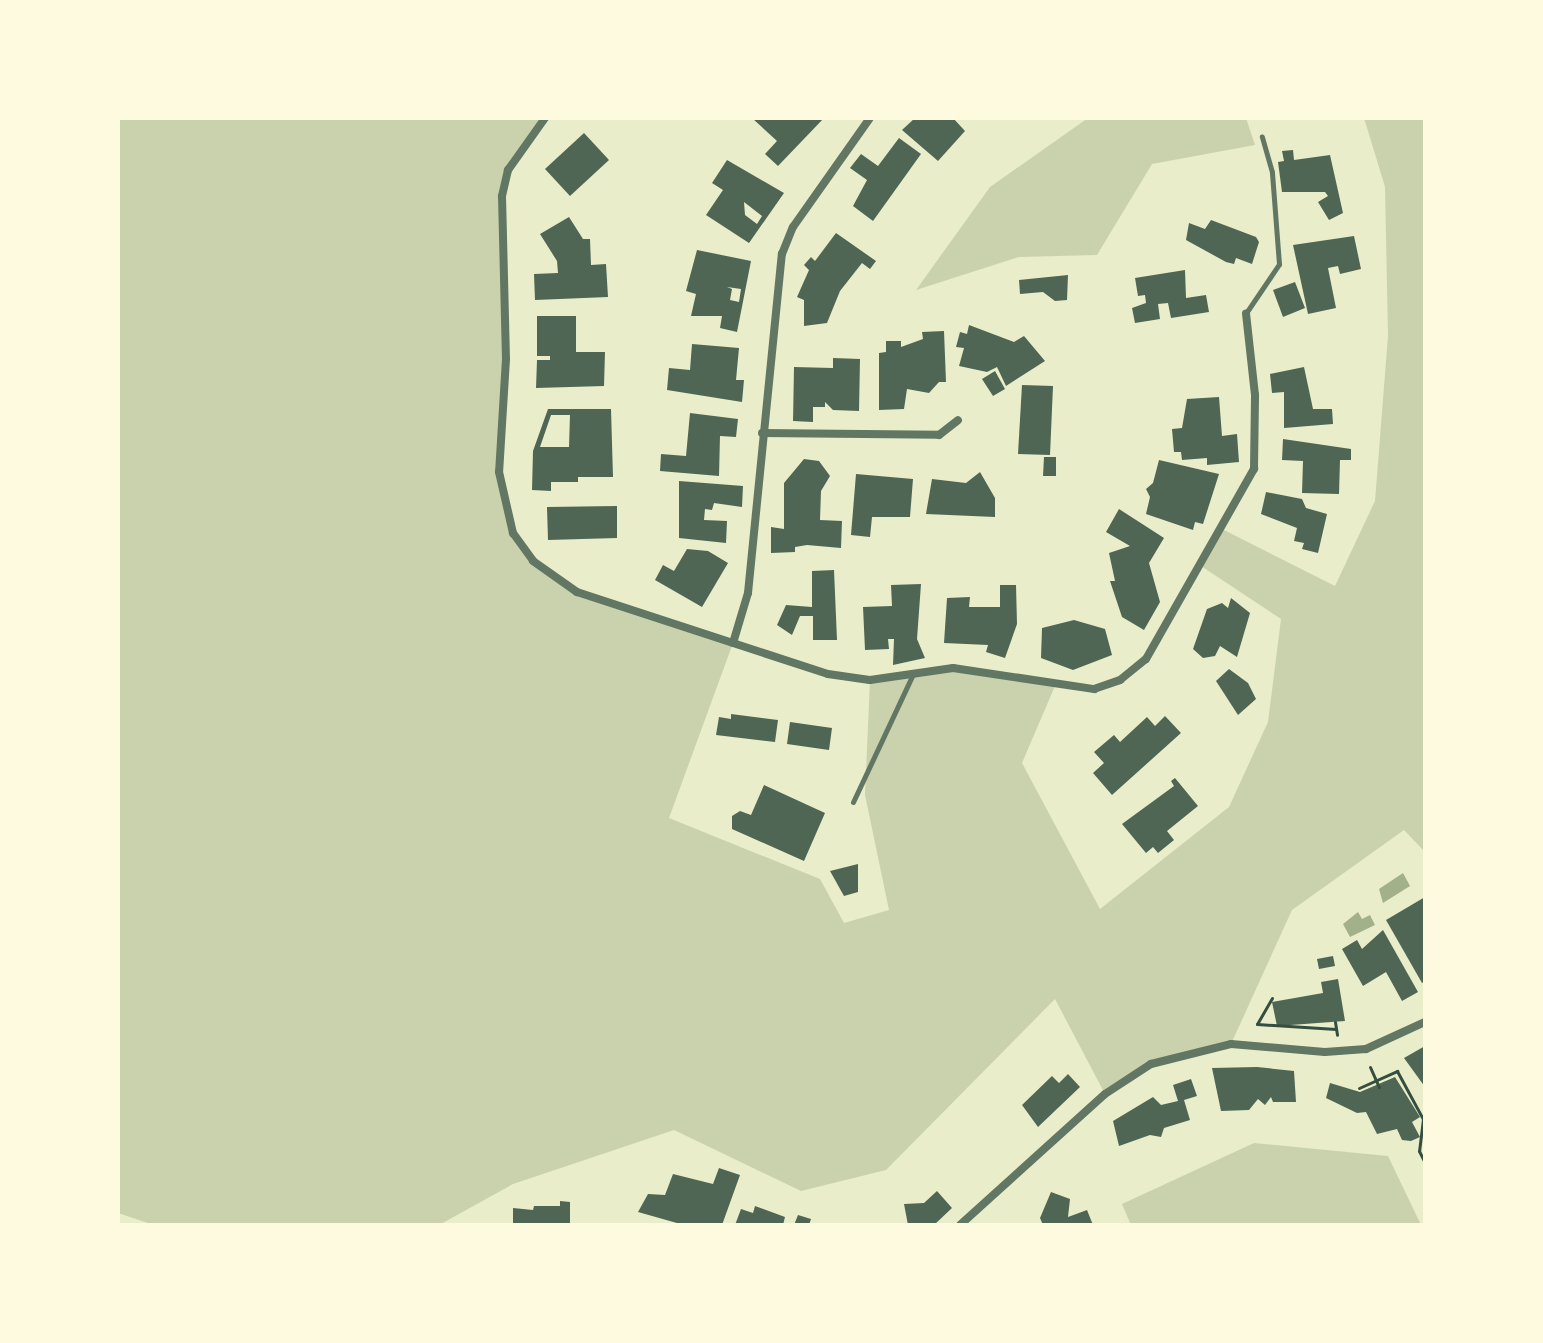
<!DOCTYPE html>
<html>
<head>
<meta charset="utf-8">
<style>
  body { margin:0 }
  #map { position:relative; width:1543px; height:1343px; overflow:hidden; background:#e9edc9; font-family:"Noto Sans",sans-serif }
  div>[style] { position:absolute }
  .green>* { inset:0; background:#cad2ad }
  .water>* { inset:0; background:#a3b18a }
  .building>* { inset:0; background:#4f6655 }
  .path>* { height:3px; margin:-1.5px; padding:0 1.5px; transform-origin:1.5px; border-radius:1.5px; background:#344e41 }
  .service>* { height:5px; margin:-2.5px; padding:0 2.5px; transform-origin:2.5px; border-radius:2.5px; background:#617663 }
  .minor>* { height:8px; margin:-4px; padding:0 4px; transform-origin:4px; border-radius:4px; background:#617663 }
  span { translate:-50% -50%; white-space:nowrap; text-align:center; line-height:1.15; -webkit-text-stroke:6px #fefae0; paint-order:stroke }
  .frame { position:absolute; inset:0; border:120px solid #fefae0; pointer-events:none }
</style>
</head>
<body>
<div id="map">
  <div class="green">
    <i style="clip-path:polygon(118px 118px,545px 118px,522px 147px,502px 196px,506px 359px,499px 472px,514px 533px,554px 580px,733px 643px,669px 818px,820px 879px,844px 923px,889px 910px,865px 795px,870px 680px,953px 668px,1055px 686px,1022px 763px,1100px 909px,1229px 807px,1268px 722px,1281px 619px,1201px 566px,1222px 529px,1335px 586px,1375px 501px,1388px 336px,1385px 187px,1364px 118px,1425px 118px,1425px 852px,1404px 830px,1292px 910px,1231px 1044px,1167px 1058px,1105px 1094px,1055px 999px,886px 1170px,801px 1191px,674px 1130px,513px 1184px,439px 1225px,154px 1225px,118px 1213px)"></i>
    <i style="clip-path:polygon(1088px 118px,1246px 118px,1255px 145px,1152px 164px,1097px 255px,1019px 257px,916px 290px,990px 187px)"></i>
    <i style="clip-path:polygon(1254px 1143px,1388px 1156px,1421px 1225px,1131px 1225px,1122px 1204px)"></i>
  </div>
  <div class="water">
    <i style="clip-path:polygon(1403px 873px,1410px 886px,1383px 903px,1379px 889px)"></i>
    <i style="clip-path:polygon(1358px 912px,1362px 919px,1370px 915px,1375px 925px,1350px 937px,1343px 924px)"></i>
  </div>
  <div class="building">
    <i style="clip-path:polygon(752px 118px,824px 118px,778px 166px,765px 154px,777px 141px)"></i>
    <i style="clip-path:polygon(915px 118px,953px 118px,965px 131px,938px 161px,902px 130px)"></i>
    <i style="clip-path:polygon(584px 133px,609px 160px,570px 196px,545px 169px)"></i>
    <i style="clip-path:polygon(899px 138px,921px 154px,873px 221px,853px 206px,867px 180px,850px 168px,861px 154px,878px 166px)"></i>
    <i style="clip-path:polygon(1293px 150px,1294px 160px,1330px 155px,1343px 213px,1329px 220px,1318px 202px,1328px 196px,1325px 192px,1282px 192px,1278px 162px,1284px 161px,1282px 151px)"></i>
    <i style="clip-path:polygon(evenodd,727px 160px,784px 193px,749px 243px,706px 215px,723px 190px,712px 183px,727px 160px,744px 202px,762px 216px,757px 224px,745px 215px,744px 202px)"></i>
    <i style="clip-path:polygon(569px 217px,583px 239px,590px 239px,591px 265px,606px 264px,608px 297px,535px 300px,534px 274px,558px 273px,557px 261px,540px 234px)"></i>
    <i style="clip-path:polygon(1211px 220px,1256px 237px,1259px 242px,1252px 264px,1236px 258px,1234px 264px,1226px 262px,1186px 240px,1189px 223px,1205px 229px)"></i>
    <i style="clip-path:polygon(836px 233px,876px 261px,870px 269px,862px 263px,840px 291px,827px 323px,804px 326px,804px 300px,797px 297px,809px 270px,804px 265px,811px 257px,815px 261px)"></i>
    <i style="clip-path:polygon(1354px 236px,1361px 269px,1340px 274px,1338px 266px,1328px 268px,1336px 308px,1308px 314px,1293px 245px)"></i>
    <i style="clip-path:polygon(evenodd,697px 250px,751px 261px,737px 332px,720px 328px,722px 316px,691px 316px,696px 294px,686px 291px,697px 250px,727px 287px,741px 289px,739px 302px,730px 300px,732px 289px,727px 287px)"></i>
    <i style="clip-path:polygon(1185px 270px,1186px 298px,1206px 295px,1209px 312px,1171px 318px,1168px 303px,1158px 304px,1160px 319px,1135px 323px,1132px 308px,1146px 303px,1145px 295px,1138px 296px,1135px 278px)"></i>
    <i style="clip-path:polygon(1068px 275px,1067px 300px,1055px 301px,1043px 292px,1020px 294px,1019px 280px)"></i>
    <i style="clip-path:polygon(1295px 282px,1305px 308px,1283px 317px,1273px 290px)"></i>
    <i style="clip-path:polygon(537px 316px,576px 316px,576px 352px,605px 352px,604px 386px,536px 388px,537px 360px,550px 360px,550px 356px,537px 356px)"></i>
    <i style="clip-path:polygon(969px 325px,1014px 342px,1024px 336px,1045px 361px,1006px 386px,997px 367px,987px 372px,959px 366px,964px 348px,956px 347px,960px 332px,967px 334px)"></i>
    <i style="clip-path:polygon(944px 331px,946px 382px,939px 382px,929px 393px,907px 389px,904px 409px,879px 410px,879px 353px,886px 352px,886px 341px,901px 341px,901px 347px,923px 339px,922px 332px)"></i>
    <i style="clip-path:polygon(692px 344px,739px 348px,736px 380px,744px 380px,742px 402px,667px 390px,669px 368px,690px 370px)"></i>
    <i style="clip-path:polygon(833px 358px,860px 359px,859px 411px,833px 410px,825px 402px,825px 407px,813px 407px,813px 422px,793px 421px,794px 367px,833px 368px)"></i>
    <i style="clip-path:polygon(1304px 367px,1313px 409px,1332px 409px,1333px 424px,1284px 428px,1284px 392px,1272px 393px,1270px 374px)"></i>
    <i style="clip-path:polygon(995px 371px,1005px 389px,993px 396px,982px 379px)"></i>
    <i style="clip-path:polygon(1022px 385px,1053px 386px,1050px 455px,1018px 454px)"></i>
    <i style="clip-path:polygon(1219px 397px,1222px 436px,1237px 434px,1239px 462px,1207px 465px,1207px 458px,1182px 460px,1181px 452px,1174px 452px,1172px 429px,1182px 428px,1187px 399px)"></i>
    <i style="clip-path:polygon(evenodd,548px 409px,611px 409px,613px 477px,578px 477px,578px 482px,551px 482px,551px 491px,532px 490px,533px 451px,548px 409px,551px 415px,570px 415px,569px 447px,540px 447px,551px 415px)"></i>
    <i style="clip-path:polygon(690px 413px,738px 419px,736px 437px,720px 436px,719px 476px,660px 471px,661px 454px,686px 456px)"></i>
    <i style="clip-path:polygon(1283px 439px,1351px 449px,1351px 460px,1340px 460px,1339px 494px,1302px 493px,1303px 461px,1282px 460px)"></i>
    <i style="clip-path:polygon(1044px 457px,1056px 457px,1056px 476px,1043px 476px)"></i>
    <i style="clip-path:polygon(804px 459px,819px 461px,830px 476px,821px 491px,820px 520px,842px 521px,841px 548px,807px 545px,795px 547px,795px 552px,771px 553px,771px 527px,784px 529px,784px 483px)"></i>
    <i style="clip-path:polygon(1159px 460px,1219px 474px,1203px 524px,1195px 522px,1193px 530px,1146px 514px,1150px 497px,1146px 489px,1153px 483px)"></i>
    <i style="clip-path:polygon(980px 472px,995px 498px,995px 517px,926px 514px,932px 479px,966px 483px)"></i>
    <i style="clip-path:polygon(856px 474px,913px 479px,910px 517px,872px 517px,870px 537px,851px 535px)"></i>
    <i style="clip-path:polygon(679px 481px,743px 486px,742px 507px,714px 503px,712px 510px,705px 509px,704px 520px,727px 521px,726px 543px,679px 538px)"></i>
    <i style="clip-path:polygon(1266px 492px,1302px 499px,1306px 508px,1327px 514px,1318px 553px,1302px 549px,1304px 543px,1294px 541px,1297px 528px,1261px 514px)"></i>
    <i style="clip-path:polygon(617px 506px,617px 538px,548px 540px,547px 507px)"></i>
    <i style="clip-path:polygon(1119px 509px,1164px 538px,1149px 563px,1160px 602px,1144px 630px,1122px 617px,1110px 581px,1115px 581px,1109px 553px,1130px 546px,1106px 532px)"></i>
    <i style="clip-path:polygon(687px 549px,708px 551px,728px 563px,702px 607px,655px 580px,663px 565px,674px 571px)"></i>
    <i style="clip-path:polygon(834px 570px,837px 640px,813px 640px,813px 616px,800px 616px,792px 635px,777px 625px,786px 605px,812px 607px,812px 571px)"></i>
    <i style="clip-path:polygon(921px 584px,917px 639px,925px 658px,893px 665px,894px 639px,888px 639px,889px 649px,865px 650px,863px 607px,892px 606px,891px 585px)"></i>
    <i style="clip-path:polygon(1000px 585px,1016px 585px,1017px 624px,1005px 658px,986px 652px,988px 645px,944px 643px,947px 598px,970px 597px,969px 607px,1000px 607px)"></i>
    <i style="clip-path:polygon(1231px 598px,1250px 613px,1237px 657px,1220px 646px,1215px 656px,1203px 658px,1193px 649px,1207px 609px,1222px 603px,1228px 608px)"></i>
    <i style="clip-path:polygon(1074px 620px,1105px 629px,1112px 655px,1073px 670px,1041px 658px,1042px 628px)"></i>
    <i style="clip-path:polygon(1229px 669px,1248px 683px,1256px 699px,1238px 715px,1216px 681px)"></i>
    <i style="clip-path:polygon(731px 714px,778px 720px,775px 742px,716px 735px,719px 717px,731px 719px)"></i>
    <i style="clip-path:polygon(1165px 716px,1181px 733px,1112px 795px,1093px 773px,1104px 763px,1094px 752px,1114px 735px,1120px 742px,1147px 717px,1155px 726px)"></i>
    <i style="clip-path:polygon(790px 722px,832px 728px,829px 750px,787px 744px)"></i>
    <i style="clip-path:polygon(1175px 778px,1198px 806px,1167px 831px,1174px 840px,1158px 853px,1153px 847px,1146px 853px,1122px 824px,1174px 786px,1171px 781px)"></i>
    <i style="clip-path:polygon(764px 785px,825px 813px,804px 861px,732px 829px,732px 816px,740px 811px,751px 815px)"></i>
    <i style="clip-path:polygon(858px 864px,858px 892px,844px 896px,830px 871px)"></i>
    <i style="clip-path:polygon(1425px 897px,1425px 981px,1422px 983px,1386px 920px)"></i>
    <i style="clip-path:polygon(1383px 930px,1418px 992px,1402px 1001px,1386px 972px,1363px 986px,1342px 949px,1357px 940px,1362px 949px)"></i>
    <i style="clip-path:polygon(1333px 956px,1335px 966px,1319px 969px,1317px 959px)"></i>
    <i style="clip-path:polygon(1338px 979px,1345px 1021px,1277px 1026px,1272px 1002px,1323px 993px,1321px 982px)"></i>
    <i style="clip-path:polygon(1425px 1046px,1425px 1087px,1404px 1058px)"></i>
    <i style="clip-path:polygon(1257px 1067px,1294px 1071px,1296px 1102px,1273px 1102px,1271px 1097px,1265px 1105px,1258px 1099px,1249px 1110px,1221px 1111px,1212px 1068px)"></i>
    <i style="clip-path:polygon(1068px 1074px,1080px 1087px,1038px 1127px,1022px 1105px,1052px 1076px,1059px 1083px)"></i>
    <i style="clip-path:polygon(1395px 1077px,1420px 1117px,1412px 1122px,1420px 1137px,1411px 1141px,1402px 1140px,1397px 1129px,1377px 1134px,1366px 1112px,1357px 1113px,1326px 1098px,1330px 1083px,1360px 1092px)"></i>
    <i style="clip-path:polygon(1191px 1079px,1197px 1096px,1184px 1100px,1190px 1120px,1164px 1128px,1161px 1137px,1150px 1135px,1119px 1146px,1113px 1121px,1153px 1097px,1161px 1105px,1178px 1101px,1173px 1085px)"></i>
    <i style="clip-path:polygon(719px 1168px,740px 1175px,722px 1225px,684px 1225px,638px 1212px,648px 1194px,665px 1195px,673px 1174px,713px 1184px)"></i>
    <i style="clip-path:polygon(937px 1191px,952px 1208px,934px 1225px,908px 1225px,904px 1204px,924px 1203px)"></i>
    <i style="clip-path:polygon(1051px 1192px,1070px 1199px,1068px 1217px,1087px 1210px,1093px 1225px,1043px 1225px,1040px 1218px)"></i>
    <i style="clip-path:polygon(560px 1201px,570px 1202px,570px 1225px,513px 1225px,513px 1208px,533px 1210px,534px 1206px,560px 1206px)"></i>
    <i style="clip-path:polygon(755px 1206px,785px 1217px,783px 1225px,735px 1225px,741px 1209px,753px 1213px)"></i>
    <i style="clip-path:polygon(798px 1215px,811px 1219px,809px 1225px,794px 1225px)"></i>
  </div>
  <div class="path">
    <i style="left:1272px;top:998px;width:30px;rotate:120deg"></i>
    <i style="left:1257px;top:1024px;width:79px;rotate:3.6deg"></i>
    <i style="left:1335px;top:1022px;width:13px;rotate:81deg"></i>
    <i style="left:1370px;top:1067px;width:22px;rotate:66deg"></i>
    <i style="left:1359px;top:1088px;width:42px;rotate:-24.1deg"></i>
    <i style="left:1397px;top:1071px;width:55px;rotate:61.6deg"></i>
    <i style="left:1423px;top:1119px;width:32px;rotate:97deg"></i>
    <i style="left:1419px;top:1151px;width:13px;rotate:63deg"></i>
  </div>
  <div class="service">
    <i style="left:1246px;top:313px;width:59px;rotate:-56deg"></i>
    <i style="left:1279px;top:264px;width:92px;rotate:-94.4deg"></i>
    <i style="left:1272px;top:172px;width:37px;rotate:-106deg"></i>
    <i style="left:853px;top:802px;width:141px;rotate:-64.9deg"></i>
  </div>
  <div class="minor">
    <i style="left:545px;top:118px;width:64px;rotate:125.4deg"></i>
    <i style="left:508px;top:170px;width:27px;rotate:103deg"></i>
    <i style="left:502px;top:196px;width:163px;rotate:88.6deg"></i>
    <i style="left:506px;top:359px;width:113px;rotate:93.5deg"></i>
    <i style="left:499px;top:472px;width:63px;rotate:77.1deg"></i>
    <i style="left:513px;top:533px;width:34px;rotate:54deg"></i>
    <i style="left:533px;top:561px;width:54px;rotate:35.2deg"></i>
    <i style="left:577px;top:592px;width:264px;rotate:18.1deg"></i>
    <i style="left:828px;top:674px;width:42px;rotate:8.1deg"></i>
    <i style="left:870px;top:680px;width:84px;rotate:-8.2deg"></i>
    <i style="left:953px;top:668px;width:143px;rotate:8.5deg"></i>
    <i style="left:1094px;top:689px;width:28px;rotate:-19deg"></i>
    <i style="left:1120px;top:680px;width:33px;rotate:-39deg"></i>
    <i style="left:1146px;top:659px;width:219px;rotate:-60.4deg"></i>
    <i style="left:1254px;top:469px;width:74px;rotate:-89.2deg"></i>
    <i style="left:1255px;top:395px;width:82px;rotate:-96.3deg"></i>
    <i style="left:762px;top:433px;width:177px;rotate:0.6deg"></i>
    <i style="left:939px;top:435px;width:24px;rotate:-38deg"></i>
    <i style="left:733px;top:643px;width:52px;rotate:-73.3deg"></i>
    <i style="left:748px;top:593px;width:341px;rotate:-84.3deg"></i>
    <i style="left:782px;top:254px;width:29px;rotate:-68deg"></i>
    <i style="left:793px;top:227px;width:133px;rotate:-54.8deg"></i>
    <i style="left:960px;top:1225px;width:195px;rotate:-42.1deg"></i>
    <i style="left:1105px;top:1094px;width:55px;rotate:-33.1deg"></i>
    <i style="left:1151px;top:1064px;width:82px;rotate:-14deg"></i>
    <i style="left:1231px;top:1044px;width:94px;rotate:4.9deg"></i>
    <i style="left:1325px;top:1052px;width:41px;rotate:-4.2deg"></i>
    <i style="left:1366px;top:1049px;width:65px;rotate:-24.6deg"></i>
  </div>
  <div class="frame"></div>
</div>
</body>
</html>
